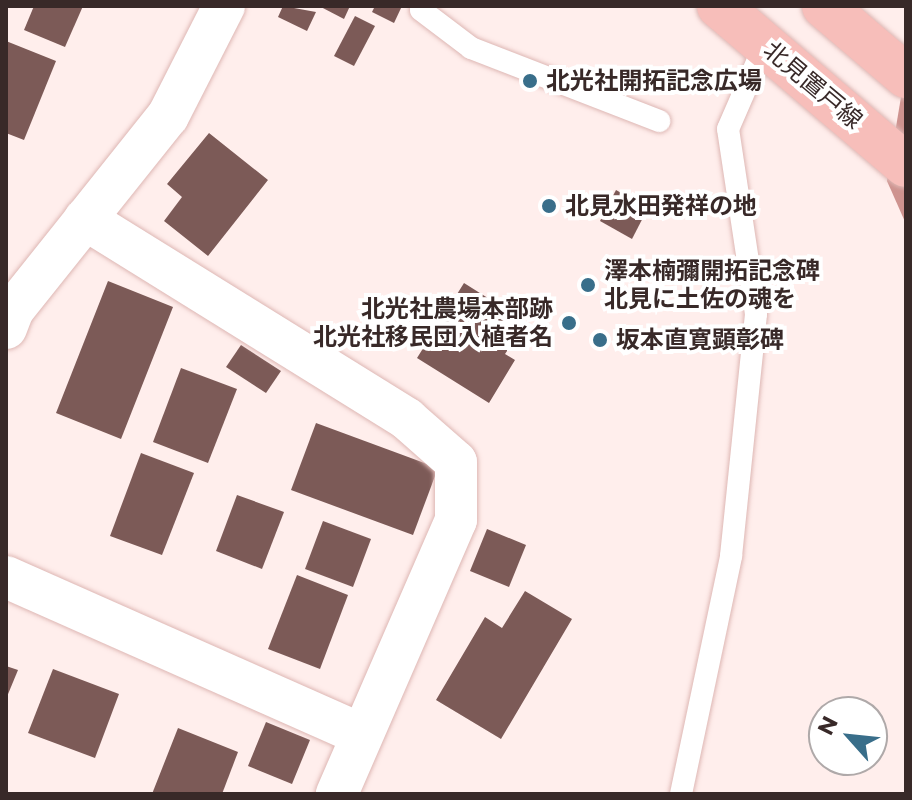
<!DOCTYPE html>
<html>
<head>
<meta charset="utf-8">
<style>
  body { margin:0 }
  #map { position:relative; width:912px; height:800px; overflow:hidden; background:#ffeeec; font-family:Montserrat,"Noto Sans JP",sans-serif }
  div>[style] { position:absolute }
  .water>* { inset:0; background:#ce938f }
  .building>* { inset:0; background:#7c5a57 }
  .roads { filter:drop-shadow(0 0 2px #deb7b4) drop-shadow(0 0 2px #deb7b4) }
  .lane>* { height:22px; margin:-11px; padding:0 11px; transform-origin:11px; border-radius:11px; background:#fff }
  .street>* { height:42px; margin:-21px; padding:0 21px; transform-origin:21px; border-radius:21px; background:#fff }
  .primary>* { height:44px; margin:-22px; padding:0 22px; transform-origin:22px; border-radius:22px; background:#f7beba }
  .dots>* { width:22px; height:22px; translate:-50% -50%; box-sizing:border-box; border:4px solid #fff; border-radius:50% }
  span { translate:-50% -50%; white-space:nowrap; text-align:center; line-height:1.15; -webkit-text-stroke:8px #fff; paint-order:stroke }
  .poi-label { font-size:24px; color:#382928; font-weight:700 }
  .left { translate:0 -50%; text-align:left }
  .right { translate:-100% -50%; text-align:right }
  .street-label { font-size:24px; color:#382928 }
  .frame { position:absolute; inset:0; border:8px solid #382928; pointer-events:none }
  .north { position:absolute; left:808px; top:696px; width:80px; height:80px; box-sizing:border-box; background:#fff; border:2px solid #afa9a9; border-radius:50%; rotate:297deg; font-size:22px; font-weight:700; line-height:32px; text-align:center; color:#382928 }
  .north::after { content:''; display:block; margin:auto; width:28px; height:36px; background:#396e8a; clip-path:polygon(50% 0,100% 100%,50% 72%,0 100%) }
</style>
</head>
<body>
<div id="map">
  <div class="water">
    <i style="clip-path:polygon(906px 67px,906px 224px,887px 181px)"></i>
  </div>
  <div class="building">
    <i style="clip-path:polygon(34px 6px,83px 6px,65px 47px,24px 30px)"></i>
    <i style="clip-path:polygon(283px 6px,316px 12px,307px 31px,278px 17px)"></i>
    <i style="clip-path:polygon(319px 6px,350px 6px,344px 19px)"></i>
    <i style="clip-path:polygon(375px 6px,402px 6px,394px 23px,372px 12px)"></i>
    <i style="clip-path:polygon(355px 16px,375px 26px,354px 66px,334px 56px)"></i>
    <i style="clip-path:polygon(6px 41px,56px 61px,24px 140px,6px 133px)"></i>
    <i style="clip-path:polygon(209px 133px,268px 180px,208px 256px,164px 221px,182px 197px,167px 184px)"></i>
    <i style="clip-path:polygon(616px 190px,648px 208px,632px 239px,600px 221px)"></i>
    <i style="clip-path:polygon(108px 281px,173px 307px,121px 439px,56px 413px)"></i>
    <i style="clip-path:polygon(464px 283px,526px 322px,505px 354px,515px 360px,489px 403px,417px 358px)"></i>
    <i style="clip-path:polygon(241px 345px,281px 371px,266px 393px,226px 367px)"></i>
    <i style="clip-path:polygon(181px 368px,237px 389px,208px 463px,153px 442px)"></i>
    <i style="clip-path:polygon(316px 423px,438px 468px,413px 535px,291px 490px)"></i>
    <i style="clip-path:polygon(141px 453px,194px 473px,162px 555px,110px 536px)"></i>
    <i style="clip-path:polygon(237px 495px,284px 512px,262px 569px,216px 551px)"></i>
    <i style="clip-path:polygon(323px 521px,371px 539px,353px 587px,305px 569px)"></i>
    <i style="clip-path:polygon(487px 529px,526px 545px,509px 587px,470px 571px)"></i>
    <i style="clip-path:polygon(297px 575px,348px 595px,320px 669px,268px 649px)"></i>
    <i style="clip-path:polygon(525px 591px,572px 619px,501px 739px,436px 700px,485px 617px,502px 628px)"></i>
    <i style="clip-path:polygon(6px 666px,18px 670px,6px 699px)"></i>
    <i style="clip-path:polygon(53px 669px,119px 694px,95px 758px,28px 733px)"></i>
    <i style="clip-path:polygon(266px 722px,310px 740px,292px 784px,248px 766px)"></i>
    <i style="clip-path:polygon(178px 728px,238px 752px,222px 794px,152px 794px)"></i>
  </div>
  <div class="roads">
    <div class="lane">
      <i style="left:423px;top:6px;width:4px;rotate:117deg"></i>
      <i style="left:421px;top:10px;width:63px;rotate:37.2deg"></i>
      <i style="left:471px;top:48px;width:202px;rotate:21.2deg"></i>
      <i style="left:681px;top:794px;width:243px;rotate:-78.1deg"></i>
      <i style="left:731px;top:556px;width:243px;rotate:-84.1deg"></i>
      <i style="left:756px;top:314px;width:187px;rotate:-98.6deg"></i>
      <i style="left:728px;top:129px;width:93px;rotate:-66.5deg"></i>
    </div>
    <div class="street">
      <i style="left:85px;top:219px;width:379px;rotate:31.8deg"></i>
      <i style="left:407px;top:419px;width:65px;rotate:41.3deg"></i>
      <i style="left:456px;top:462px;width:58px;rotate:90deg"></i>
      <i style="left:456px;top:520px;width:299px;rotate:113.5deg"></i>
      <i style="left:6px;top:328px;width:19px;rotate:-69deg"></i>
      <i style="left:13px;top:310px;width:248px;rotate:-51.4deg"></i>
      <i style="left:168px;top:116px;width:123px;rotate:-63deg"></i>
      <i style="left:6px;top:577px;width:388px;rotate:23.9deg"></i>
    </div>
    <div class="primary">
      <i style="left:719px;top:6px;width:245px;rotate:40.4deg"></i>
      <i style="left:824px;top:6px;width:108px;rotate:40.5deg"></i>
    </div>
  </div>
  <div class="dots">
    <i style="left:530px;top:81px;background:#396e8a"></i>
    <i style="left:549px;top:206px;background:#396e8a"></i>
    <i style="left:588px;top:285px;background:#396e8a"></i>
    <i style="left:569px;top:323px;background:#396e8a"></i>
    <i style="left:600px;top:340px;background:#396e8a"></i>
  </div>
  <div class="poi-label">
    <span class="left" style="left:546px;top:81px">北光社開拓記念広場</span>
    <span class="left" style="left:565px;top:206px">北見水田発祥の地</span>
    <span class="left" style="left:604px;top:285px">澤本楠彌開拓記念碑<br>北見に土佐の魂を</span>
    <span class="right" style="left:553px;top:323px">北光社農場本部跡<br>北光社移民団入植者名</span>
    <span class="left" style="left:616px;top:340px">坂本直寛顕彰碑</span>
  </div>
  <div class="street-label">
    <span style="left:813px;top:85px;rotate:40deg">北見置戸線</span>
  </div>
  <div class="frame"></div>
  <div class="north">N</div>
</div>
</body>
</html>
